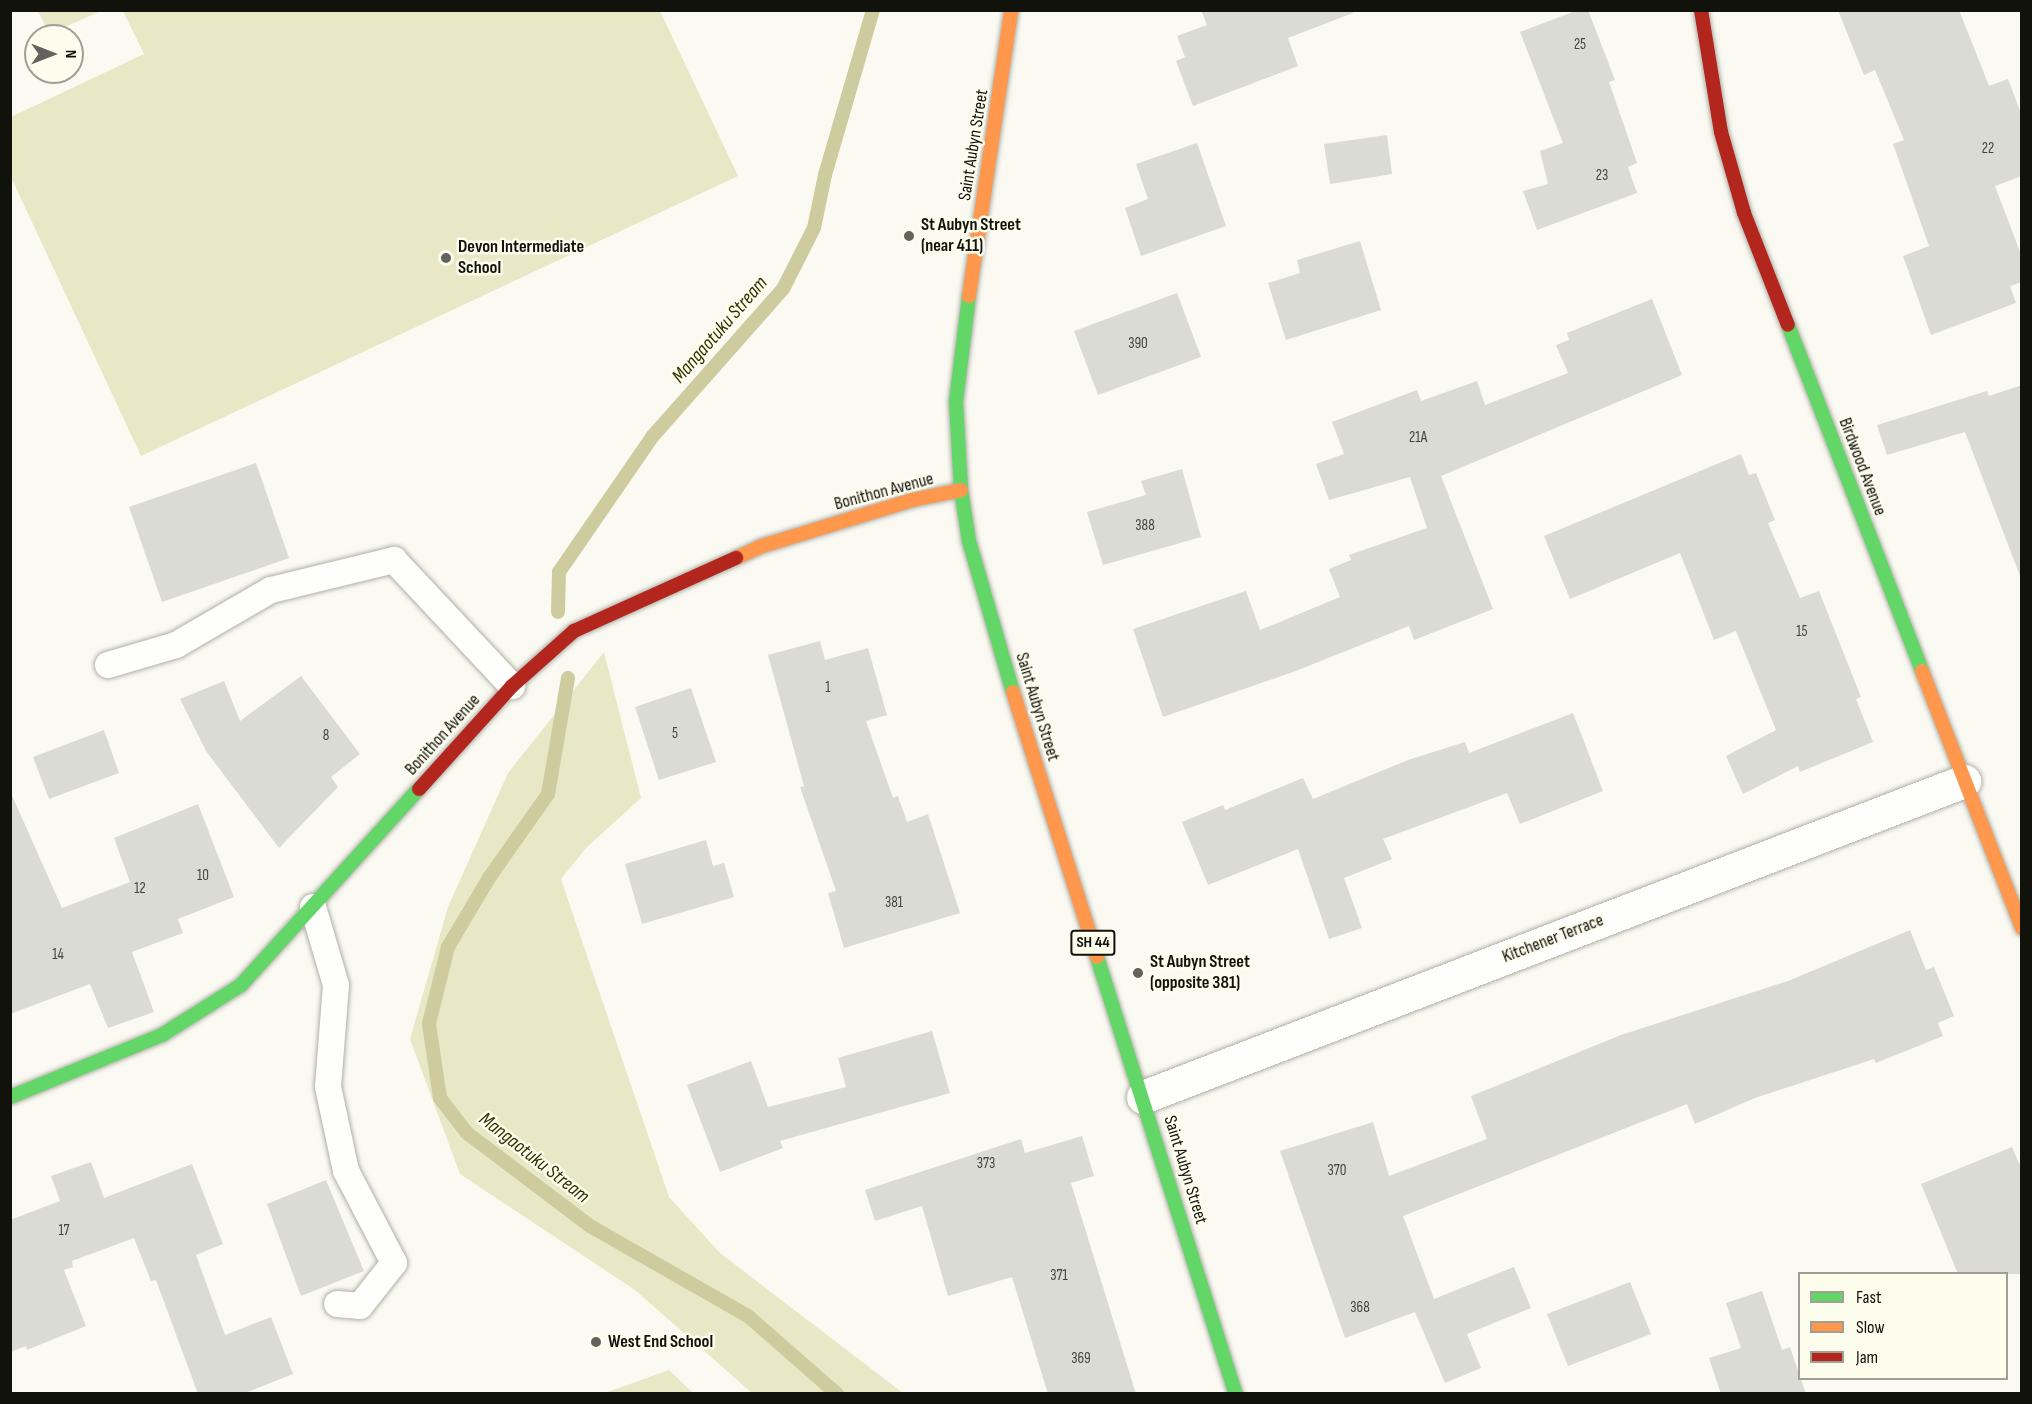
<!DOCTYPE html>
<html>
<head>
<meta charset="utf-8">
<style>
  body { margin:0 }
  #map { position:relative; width:2032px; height:1404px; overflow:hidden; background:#fafaf2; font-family:"Sofia Sans Condensed",sans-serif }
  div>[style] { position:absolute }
  .green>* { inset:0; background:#e8e7c6 }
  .stream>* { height:14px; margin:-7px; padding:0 7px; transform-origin:7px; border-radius:7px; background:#cecc9f }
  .building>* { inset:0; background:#dbdbd5 }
  .roads { filter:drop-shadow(0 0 2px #b0b0aa) drop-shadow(0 0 2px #b0b0aa) }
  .lane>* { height:26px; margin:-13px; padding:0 13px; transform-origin:13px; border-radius:13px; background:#fefefd }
  .street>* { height:33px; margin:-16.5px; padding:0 16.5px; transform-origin:16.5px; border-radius:16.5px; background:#fefefd }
  .fast>* { height:14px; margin:-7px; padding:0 7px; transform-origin:7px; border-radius:7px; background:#63d668 }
  .slow>* { height:14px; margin:-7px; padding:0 7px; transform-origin:7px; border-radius:7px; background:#ff974d }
  .jam>* { height:14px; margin:-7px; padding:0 7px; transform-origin:7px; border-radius:7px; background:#b3261e }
  .dots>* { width:16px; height:16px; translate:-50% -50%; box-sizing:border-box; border:3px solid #fdfdee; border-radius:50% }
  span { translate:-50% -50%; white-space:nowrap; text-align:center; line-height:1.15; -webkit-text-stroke:5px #fdfdee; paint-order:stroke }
  .number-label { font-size:15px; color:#44443f }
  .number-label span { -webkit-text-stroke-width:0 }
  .shield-label span { padding:2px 4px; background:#fdfdee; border:2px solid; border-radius:4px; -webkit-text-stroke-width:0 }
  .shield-label { font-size:16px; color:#12120d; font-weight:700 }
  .street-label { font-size:18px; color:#12120d }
  .poi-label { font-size:18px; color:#12120d; font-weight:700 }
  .left { translate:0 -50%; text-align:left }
  .water-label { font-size:20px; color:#353300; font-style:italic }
  .frame { position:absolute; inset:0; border:12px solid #12120d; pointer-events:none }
  .legend { position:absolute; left:1798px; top:1272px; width:210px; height:108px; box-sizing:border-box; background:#fdfdee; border:2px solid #9f9f94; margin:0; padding:8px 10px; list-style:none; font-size:18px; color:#12120d }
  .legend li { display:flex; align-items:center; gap:12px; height:30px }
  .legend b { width:30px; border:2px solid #9f9f94 }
  .north { position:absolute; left:24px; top:24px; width:60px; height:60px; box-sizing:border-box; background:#fdfdee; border:2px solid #9f9f94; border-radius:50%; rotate:90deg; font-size:16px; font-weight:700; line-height:24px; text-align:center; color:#12120d }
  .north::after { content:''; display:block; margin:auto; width:21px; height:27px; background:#63635d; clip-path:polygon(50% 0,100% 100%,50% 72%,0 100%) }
</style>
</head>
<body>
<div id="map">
  <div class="green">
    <i style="clip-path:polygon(38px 11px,101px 11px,49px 34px)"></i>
    <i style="clip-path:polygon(123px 11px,660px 11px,738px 176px,141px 456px,10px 175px,11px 117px,144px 54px)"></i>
    <i style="clip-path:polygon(604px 652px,641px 798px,586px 848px,561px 879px,669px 1197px,720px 1253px,903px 1393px,752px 1393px,635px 1290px,460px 1174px,410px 1039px,448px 907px,508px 773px)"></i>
    <i style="clip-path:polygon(669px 1370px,693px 1393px,605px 1393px)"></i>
  </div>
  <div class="stream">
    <i style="left:558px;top:612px;width:40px;rotate:-88.6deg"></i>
    <i style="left:559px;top:572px;width:164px;rotate:-55.4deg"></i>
    <i style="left:652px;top:437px;width:198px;rotate:-48.5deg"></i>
    <i style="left:783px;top:289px;width:68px;rotate:-63.1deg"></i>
    <i style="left:814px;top:228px;width:54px;rotate:-78.3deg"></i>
    <i style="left:825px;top:175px;width:172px;rotate:-73.8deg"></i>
    <i style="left:568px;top:678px;width:118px;rotate:99.8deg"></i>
    <i style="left:548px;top:794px;width:103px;rotate:125.1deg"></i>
    <i style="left:489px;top:878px;width:80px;rotate:120.7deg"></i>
    <i style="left:448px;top:947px;width:79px;rotate:103.9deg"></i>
    <i style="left:429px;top:1024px;width:75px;rotate:81.5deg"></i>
    <i style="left:440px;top:1098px;width:44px;rotate:52.4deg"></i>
    <i style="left:467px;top:1133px;width:154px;rotate:37.1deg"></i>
    <i style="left:590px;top:1226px;width:182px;rotate:29.7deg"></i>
    <i style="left:748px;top:1316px;width:118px;rotate:41.2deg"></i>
  </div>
  <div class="building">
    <i style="clip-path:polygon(1201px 10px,1352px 10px,1353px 13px,1288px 38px,1298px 66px,1193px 106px,1176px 61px,1185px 57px,1177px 36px,1207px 25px)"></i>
    <i style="clip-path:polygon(1578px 10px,1588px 10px,1615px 80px,1609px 82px,1637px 163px,1628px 167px,1637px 193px,1537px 230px,1523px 191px,1548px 184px,1540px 151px,1563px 143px,1520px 32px)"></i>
    <i style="clip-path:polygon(1838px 10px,1959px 10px,1989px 86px,2008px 79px,2022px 116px,2022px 176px,1995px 186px,2022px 257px,2022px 282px,2010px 286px,2016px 303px,1931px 335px,1903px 256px,1929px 246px,1893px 144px,1904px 140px,1875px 70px,1864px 75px)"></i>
    <i style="clip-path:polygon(1387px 135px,1392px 174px,1330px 184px,1324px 144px)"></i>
    <i style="clip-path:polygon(1197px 143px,1226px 226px,1141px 256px,1125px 208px,1148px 199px,1136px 164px)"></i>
    <i style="clip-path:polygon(1360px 241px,1381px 310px,1286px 340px,1268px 283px,1300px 273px,1297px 260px)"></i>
    <i style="clip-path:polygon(1177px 293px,1201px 357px,1098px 395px,1074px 331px)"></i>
    <i style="clip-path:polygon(1652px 299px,1682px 375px,1441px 476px,1493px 609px,1414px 640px,1409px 626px,1293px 672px,1163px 717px,1133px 629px,1246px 591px,1260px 630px,1340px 597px,1329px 569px,1351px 560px,1349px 555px,1427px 528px,1410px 477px,1329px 500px,1316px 464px,1344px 454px,1332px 422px,1417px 390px,1421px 401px,1477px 381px,1485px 405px,1568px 373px,1556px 345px,1569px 340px,1567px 333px)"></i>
    <i style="clip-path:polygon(2022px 385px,2022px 576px,2020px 576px,1965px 432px,1887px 455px,1877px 425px,1987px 391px,1989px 396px)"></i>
    <i style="clip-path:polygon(1741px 454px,1749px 475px,1756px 473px,1775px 520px,1768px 523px,1800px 598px,1819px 591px,1861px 697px,1856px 699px,1873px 742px,1800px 772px,1798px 766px,1743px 794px,1726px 756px,1776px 730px,1736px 631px,1714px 640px,1680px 553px,1570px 599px,1544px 536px)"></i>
    <i style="clip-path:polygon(256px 463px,289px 558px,162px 602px,129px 507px)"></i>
    <i style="clip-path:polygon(1182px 469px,1201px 537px,1103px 565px,1087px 512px,1146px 495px,1141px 481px)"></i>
    <i style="clip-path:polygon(820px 641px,825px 660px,868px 648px,887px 715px,866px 721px,893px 798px,898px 796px,907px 822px,928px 814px,960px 913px,844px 948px,828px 893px,836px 891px,800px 787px,804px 786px,768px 655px)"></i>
    <i style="clip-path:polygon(301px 676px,360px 754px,331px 777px,338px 787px,279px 848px,206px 751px,180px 699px,224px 681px,240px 721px)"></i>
    <i style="clip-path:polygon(691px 688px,716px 762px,659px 780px,635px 707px)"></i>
    <i style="clip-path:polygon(1573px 713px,1603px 791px,1520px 824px,1507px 793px,1383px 839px,1392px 859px,1344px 878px,1362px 928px,1329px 939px,1298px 849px,1208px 885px,1182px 822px,1223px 805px,1225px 810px,1303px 778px,1313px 799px,1408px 760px,1465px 742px,1469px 753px)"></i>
    <i style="clip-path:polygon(104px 730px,119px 773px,49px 799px,33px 757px)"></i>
    <i style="clip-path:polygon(10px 791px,62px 908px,130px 882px,114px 838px,198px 804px,234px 897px,178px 919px,183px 933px,132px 952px,154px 1012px,108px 1028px,90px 984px,10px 1014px)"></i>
    <i style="clip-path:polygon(706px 840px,713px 866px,724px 863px,734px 897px,642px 924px,625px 864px)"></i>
    <i style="clip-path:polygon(1910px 930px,1926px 970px,1934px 967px,1954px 1016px,1938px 1023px,1943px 1036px,1876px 1063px,1874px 1059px,1755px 1098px,1695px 1124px,1687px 1104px,1403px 1216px,1434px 1299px,1514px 1267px,1531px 1308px,1467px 1334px,1481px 1368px,1445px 1383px,1415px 1312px,1345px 1338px,1280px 1151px,1373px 1122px,1389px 1176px,1487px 1139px,1471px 1096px,1621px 1035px,1788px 981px)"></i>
    <i style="clip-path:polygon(932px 1031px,950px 1093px,780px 1141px,783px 1148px,720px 1172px,687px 1085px,751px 1061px,768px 1107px,846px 1087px,838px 1058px)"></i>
    <i style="clip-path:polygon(1082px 1136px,1094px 1176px,1071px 1183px,1136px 1394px,1048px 1394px,1012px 1277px,948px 1296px,922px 1206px,875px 1221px,865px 1190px,1021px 1139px,1025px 1153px)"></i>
    <i style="clip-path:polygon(2012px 1147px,2022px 1170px,2022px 1274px,1958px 1274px,1921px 1184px)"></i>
    <i style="clip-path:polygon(91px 1162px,104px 1198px,192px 1164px,223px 1244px,196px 1255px,225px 1335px,271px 1317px,293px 1374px,243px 1394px,198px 1394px,156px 1280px,151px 1281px,134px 1238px,72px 1261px,73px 1267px,64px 1270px,86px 1326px,27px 1350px,26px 1346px,10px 1352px,10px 1220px,60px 1201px,51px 1176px)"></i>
    <i style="clip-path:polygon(326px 1180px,364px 1271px,301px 1296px,267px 1204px)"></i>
    <i style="clip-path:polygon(1630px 1282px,1651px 1334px,1568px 1366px,1547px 1314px)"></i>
    <i style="clip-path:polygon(1762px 1291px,1782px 1350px,1790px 1347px,1806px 1394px,1721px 1394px,1709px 1358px,1741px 1348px,1726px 1303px)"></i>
  </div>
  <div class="roads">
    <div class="lane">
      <i style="left:108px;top:665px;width:71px;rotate:-16.4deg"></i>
      <i style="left:176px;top:645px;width:110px;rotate:-30.1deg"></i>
      <i style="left:271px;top:590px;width:127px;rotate:-13.7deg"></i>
      <i style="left:394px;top:560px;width:173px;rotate:46.9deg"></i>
      <i style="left:313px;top:907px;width:81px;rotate:73.6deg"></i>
      <i style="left:336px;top:985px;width:102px;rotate:94.5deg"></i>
      <i style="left:328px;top:1087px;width:86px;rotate:77.9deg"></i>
      <i style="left:346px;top:1171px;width:104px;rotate:62.4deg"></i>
      <i style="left:394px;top:1263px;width:55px;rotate:128.3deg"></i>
      <i style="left:360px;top:1306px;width:23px;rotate:-175deg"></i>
    </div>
    <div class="street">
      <i style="left:1143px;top:1097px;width:880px;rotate:-21.05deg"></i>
    </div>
    <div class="fast">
      <i style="left:969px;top:296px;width:107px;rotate:97deg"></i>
      <i style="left:956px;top:402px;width:88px;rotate:86.7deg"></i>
      <i style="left:961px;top:490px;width:52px;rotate:81.1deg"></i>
      <i style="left:969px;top:541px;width:157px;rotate:73.8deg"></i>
      <i style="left:1788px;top:325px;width:371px;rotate:68.8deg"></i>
      <i style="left:1097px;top:957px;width:459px;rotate:72.4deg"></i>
      <i style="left:10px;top:1097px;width:164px;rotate:-22.2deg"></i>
      <i style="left:162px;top:1035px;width:93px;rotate:-32.3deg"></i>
      <i style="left:241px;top:985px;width:265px;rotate:-47.8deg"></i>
    </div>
    <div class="slow">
      <i style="left:969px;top:296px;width:289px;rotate:-81.6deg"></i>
      <i style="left:736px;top:558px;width:29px;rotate:-25deg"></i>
      <i style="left:762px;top:546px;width:157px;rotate:-17deg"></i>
      <i style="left:912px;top:500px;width:50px;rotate:-11.5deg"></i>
      <i style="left:1922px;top:671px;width:276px;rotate:68.7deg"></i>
      <i style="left:1013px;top:692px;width:278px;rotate:72.4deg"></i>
    </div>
    <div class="jam">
      <i style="left:1701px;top:10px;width:124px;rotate:80.7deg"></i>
      <i style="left:1721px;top:132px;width:84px;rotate:74.1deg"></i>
      <i style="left:1744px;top:213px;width:120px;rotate:68.6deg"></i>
      <i style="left:419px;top:789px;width:139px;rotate:-47.9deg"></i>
      <i style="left:512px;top:686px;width:83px;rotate:-41.6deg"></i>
      <i style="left:574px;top:631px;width:178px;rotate:-24.3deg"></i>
    </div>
  </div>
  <div class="dots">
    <i style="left:909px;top:236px;background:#63635d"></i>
    <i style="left:446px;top:258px;background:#63635d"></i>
    <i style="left:1138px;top:973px;background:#63635d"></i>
    <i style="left:596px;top:1342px;background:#63635d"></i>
  </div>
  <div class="number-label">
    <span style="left:1580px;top:45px">25</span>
    <span style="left:1988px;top:149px">22</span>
    <span style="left:1602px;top:176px">23</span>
    <span style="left:1138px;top:344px">390</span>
    <span style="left:1418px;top:438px">21A</span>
    <span style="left:1145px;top:526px">388</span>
    <span style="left:1802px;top:632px">15</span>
    <span style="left:828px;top:688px">1</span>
    <span style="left:675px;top:734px">5</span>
    <span style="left:326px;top:736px">8</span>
    <span style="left:203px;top:876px">10</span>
    <span style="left:140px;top:889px">12</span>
    <span style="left:894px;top:903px">381</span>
    <span style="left:58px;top:955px">14</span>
    <span style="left:986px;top:1164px">373</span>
    <span style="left:1337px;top:1171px">370</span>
    <span style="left:64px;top:1231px">17</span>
    <span style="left:1059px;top:1276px">371</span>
    <span style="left:1360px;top:1308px">368</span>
    <span style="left:1081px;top:1359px">369</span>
  </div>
  <div class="shield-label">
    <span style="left:1093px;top:943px">SH 44</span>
  </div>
  <div class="street-label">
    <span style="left:974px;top:145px;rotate:-81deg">Saint Aubyn Street</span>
    <span style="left:1862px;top:467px;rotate:69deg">Birdwood Avenue</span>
    <span style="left:884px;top:492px;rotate:-15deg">Bonithon Avenue</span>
    <span style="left:1037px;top:707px;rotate:73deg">Saint Aubyn Street</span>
    <span style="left:443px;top:735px;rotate:-48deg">Bonithon Avenue</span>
    <span style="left:1553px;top:939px;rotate:-21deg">Kitchener Terrace</span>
    <span style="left:1185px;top:1170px;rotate:73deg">Saint Aubyn Street</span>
  </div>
  <div class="poi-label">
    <span class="left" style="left:921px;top:236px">St Aubyn Street<br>(near 411)</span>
    <span class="left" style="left:458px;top:258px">Devon Intermediate<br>School</span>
    <span class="left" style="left:1150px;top:973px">St Aubyn Street<br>(opposite 381)</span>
    <span class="left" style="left:608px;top:1342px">West End School</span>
  </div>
  <div class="water-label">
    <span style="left:720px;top:330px;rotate:-49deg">Mangaotuku Stream</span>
    <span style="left:534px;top:1158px;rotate:38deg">Mangaotuku Stream</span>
  </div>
  <div class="frame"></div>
  <ul class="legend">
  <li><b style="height:8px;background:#63d668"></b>Fast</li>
  <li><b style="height:8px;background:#ff974d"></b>Slow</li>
  <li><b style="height:8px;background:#b3261e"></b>Jam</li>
  </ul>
  <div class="north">N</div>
</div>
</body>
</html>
